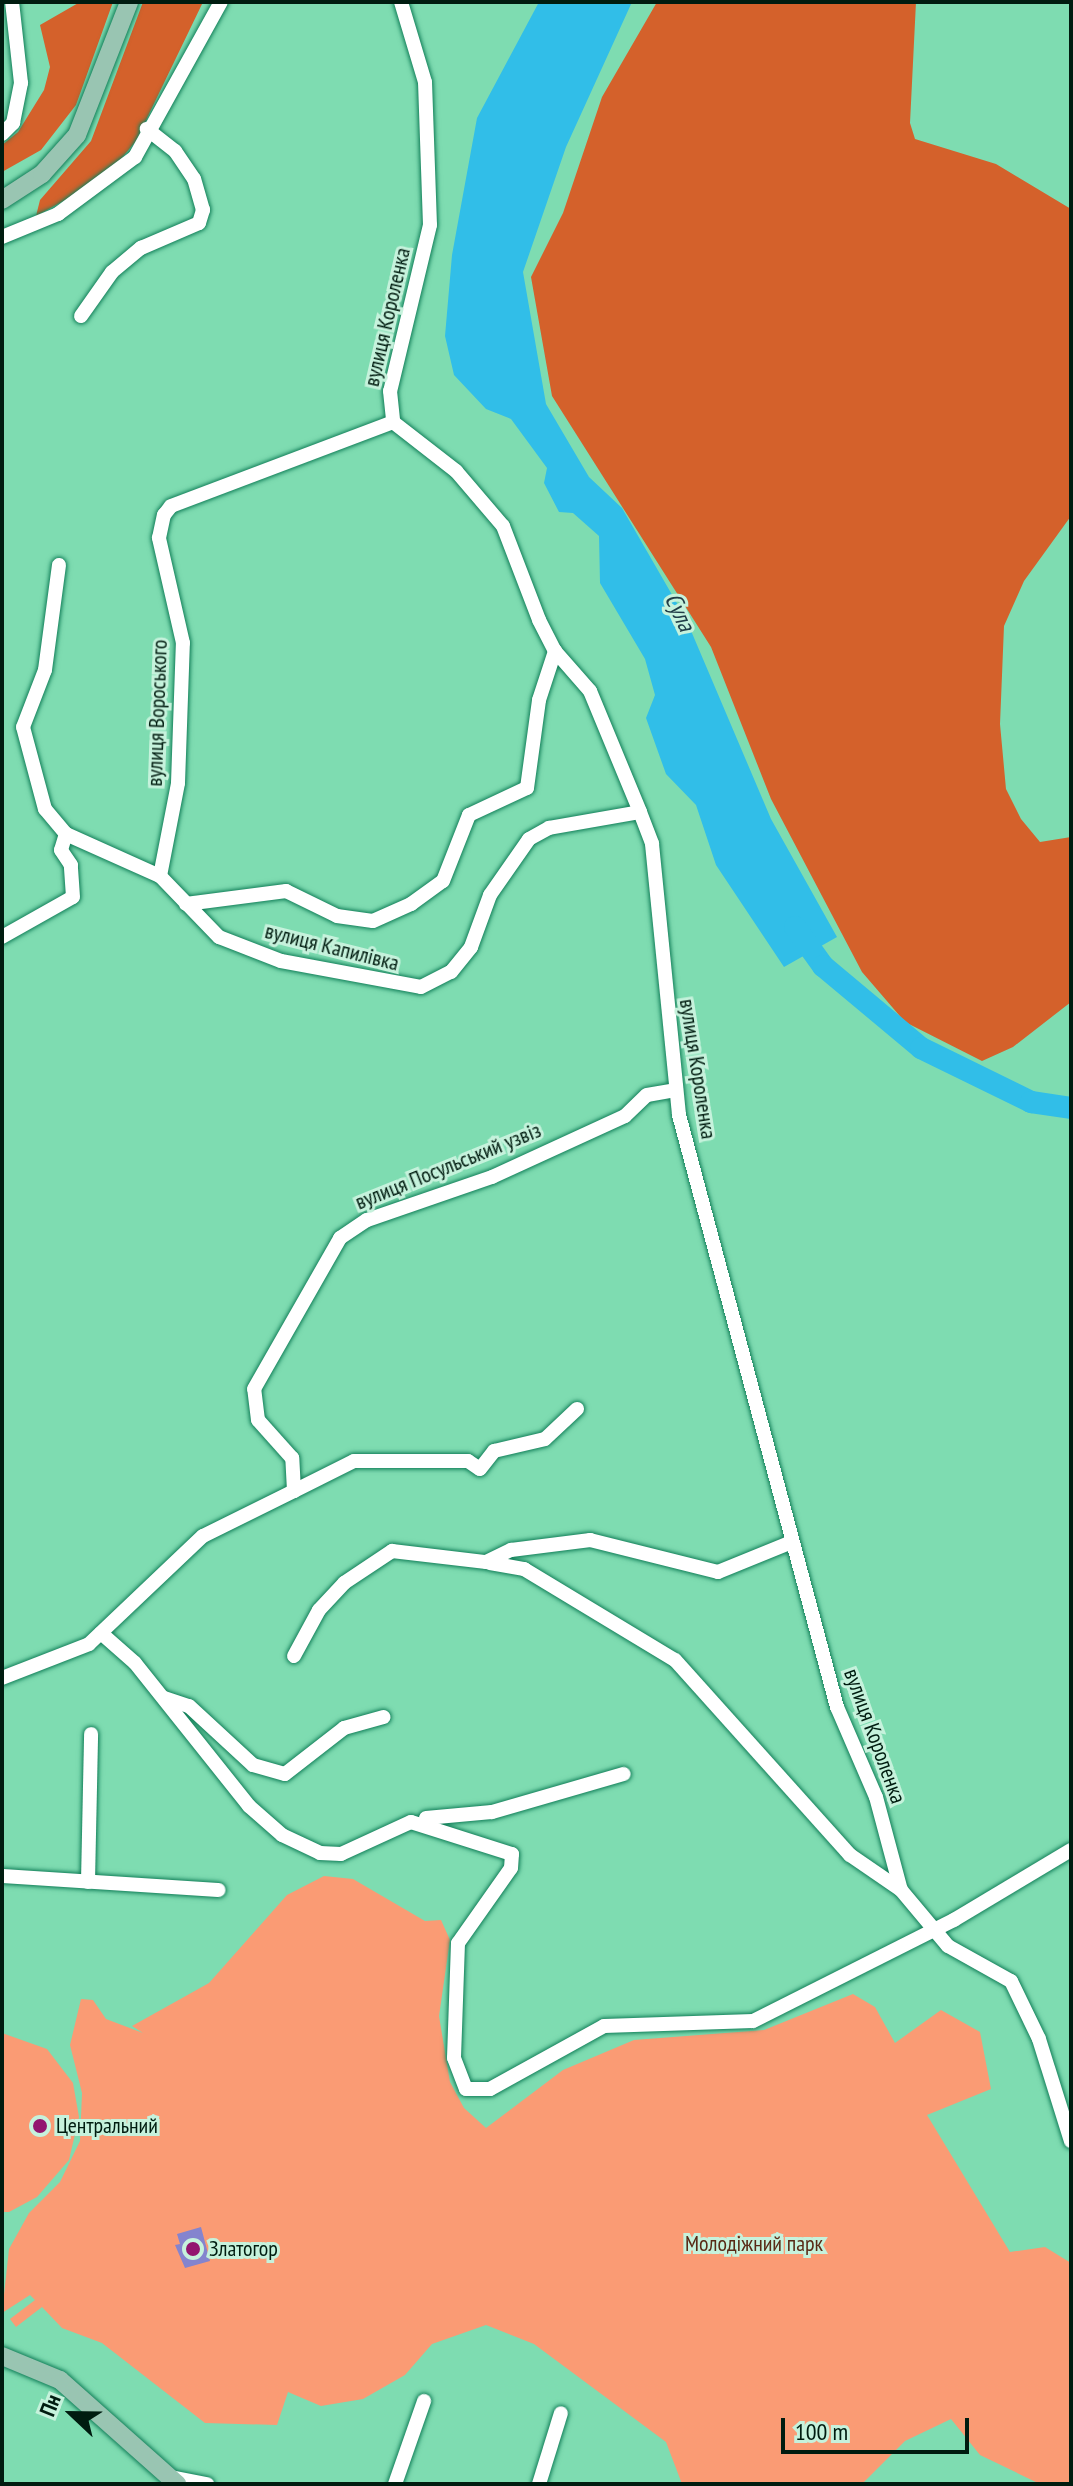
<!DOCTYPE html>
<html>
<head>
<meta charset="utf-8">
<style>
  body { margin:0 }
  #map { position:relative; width:1073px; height:2486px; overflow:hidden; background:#7edcb1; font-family:"PT Sans Narrow",sans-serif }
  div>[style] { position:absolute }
  .green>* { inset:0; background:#fa9b74 }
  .forest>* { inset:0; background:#d4612b }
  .water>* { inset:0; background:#31bee8 }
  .river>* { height:22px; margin:-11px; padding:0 11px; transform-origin:11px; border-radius:11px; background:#31bee8 }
  .building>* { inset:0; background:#8484ce }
  .roads { filter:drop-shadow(0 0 2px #127f59) drop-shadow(0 0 2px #127f59) }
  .minor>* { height:14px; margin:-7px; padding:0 7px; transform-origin:7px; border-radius:7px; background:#fff }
  .major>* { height:18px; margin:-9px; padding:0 9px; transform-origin:9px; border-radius:9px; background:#99c5b2 }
  .dots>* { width:22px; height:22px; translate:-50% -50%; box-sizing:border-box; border:4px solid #c6f2dc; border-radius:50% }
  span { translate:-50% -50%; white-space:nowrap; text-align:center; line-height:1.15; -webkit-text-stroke:6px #c6f2dc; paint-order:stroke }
  .street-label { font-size:22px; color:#001c10 }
  .poi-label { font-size:22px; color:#001c10 }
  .left { translate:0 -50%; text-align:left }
  .park-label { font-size:22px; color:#582915 }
  .water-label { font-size:24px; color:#213d47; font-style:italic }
  .frame { position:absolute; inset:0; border:4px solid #001c10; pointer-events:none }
  .north { position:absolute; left:32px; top:2374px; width:80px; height:80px; -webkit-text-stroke:6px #c6f2dc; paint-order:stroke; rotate:292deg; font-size:22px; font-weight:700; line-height:32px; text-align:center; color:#001c10 }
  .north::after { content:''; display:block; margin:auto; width:28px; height:36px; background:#001c10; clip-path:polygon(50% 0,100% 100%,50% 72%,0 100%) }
  .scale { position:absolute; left:781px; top:2418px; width:188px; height:36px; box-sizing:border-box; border:4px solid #001c10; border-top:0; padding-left:10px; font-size:24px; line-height:28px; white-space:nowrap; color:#001c10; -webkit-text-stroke:6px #c6f2dc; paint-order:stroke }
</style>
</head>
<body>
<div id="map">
  <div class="green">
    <i style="clip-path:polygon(324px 1876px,353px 1879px,425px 1921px,441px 1920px,450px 1940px,439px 2016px,450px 2082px,464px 2108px,486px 2128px,563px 2070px,634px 2040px,764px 2030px,853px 1994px,875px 2007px,895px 2043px,941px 2010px,980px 2032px,991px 2089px,927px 2115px,1010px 2252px,1045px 2247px,1071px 2263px,1071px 2484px,1040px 2484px,980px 2455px,951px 2419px,905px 2441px,862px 2484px,682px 2484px,666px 2442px,534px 2344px,486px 2325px,432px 2344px,405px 2375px,363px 2399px,321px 2406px,288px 2392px,277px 2425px,205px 2423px,102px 2343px,62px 2328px,42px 2307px,16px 2327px,10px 2319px,35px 2300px,30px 2295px,2px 2313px,9px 2249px,29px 2213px,60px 2182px,80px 2141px,82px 2093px,70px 2045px,81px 1999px,93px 2000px,106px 2019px,143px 2033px,132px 2026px,209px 1983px,287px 1895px)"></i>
    <i style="clip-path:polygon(2px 2033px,47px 2049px,73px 2083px,79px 2117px,69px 2160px,37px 2197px,9px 2212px,2px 2212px)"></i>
  </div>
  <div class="forest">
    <i style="clip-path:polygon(80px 2px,113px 2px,76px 105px,41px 150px,2px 172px,2px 145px,18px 132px,44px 90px,50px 67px,40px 25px)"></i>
    <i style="clip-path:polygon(143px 2px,203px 2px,136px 141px,105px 178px,36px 216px,40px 200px,91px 141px)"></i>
    <i style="clip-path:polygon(657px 2px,916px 2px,910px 123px,915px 139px,996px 164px,1071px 209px,1071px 516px,1024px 581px,1004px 626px,1000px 724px,1006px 789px,1021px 819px,1040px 842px,1071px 837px,1071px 1002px,1013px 1047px,982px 1061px,905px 1022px,862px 972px,771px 799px,711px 647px,552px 396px,531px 277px,563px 213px,602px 97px)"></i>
  </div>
  <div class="water">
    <i style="clip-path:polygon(539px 2px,632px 2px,566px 147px,523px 272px,546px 404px,589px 477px,622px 508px,686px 619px,771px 819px,837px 937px,784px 967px,716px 865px,696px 805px,666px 774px,646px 718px,655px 695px,645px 659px,600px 583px,599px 536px,573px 513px,559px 512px,544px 483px,547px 468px,511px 419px,486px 409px,454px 375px,445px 336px,452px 255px,477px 118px)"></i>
  </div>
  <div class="river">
    <i style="left:795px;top:927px;width:48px;rotate:54.3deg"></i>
    <i style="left:823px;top:966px;width:128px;rotate:39.9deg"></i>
    <i style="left:921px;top:1048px;width:123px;rotate:26.1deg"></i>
    <i style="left:1031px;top:1102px;width:40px;rotate:8.5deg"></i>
  </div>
  <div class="building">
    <i style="clip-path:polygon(201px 2227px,210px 2261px,185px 2268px,175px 2245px,180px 2244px,177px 2234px)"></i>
  </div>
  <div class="roads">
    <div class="minor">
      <i style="left:401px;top:2px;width:84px;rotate:73.3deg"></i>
      <i style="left:425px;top:82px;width:143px;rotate:88deg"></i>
      <i style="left:430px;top:225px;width:171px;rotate:103.5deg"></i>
      <i style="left:390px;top:391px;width:31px;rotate:84deg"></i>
      <i style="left:393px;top:422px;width:80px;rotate:37.9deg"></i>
      <i style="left:456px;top:471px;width:72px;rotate:49.5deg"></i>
      <i style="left:503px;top:526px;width:101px;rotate:69deg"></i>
      <i style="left:539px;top:620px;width:35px;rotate:63deg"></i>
      <i style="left:555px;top:651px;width:53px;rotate:48.8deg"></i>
      <i style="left:590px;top:691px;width:131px;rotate:67.5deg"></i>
      <i style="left:640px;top:812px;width:34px;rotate:69deg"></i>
      <i style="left:652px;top:844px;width:272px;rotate:84.3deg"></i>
      <i style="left:679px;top:1115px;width:613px;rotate:75.06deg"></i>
      <i style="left:837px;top:1707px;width:98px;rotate:66.6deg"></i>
      <i style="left:876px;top:1797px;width:96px;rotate:75deg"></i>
      <i style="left:901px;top:1890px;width:73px;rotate:50deg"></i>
      <i style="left:948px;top:1946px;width:72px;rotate:29.1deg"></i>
      <i style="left:1011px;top:1981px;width:64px;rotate:64.2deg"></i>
      <i style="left:1039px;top:2039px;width:107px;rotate:72.6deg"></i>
      <i style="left:2px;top:134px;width:16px;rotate:-45deg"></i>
      <i style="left:13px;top:123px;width:41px;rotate:-78.7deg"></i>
      <i style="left:21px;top:83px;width:81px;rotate:-96.3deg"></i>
      <i style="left:2px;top:237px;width:61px;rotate:-22.3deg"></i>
      <i style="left:58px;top:214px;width:96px;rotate:-36.5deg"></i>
      <i style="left:135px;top:157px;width:177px;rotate:-61deg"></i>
      <i style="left:81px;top:316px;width:54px;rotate:-54.8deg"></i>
      <i style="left:112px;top:272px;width:38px;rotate:-40deg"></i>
      <i style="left:141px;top:248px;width:63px;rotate:-23.3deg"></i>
      <i style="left:199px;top:223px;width:14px;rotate:-73deg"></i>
      <i style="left:203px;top:210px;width:32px;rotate:-106deg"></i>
      <i style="left:194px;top:179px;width:34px;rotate:-124deg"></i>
      <i style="left:175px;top:151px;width:36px;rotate:-142deg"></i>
      <i style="left:59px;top:565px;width:106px;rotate:97.6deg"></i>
      <i style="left:45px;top:670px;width:61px;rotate:111.1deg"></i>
      <i style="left:23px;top:727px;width:85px;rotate:75deg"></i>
      <i style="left:45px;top:809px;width:33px;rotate:50deg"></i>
      <i style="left:160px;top:876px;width:95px;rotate:-79deg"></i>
      <i style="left:178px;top:783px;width:140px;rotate:-88deg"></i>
      <i style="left:183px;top:643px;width:108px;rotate:-102.9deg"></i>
      <i style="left:159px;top:538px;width:24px;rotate:-78deg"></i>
      <i style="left:164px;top:515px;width:11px;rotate:-52deg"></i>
      <i style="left:171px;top:506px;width:237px;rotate:-20.7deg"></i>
      <i style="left:186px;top:904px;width:101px;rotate:-7.4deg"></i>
      <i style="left:286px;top:891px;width:57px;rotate:26.1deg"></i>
      <i style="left:337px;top:916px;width:36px;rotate:8deg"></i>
      <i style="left:373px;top:921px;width:42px;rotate:-24.1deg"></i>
      <i style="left:411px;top:904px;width:39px;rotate:-36deg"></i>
      <i style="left:443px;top:881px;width:71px;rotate:-68.5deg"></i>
      <i style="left:469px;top:815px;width:64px;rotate:-25deg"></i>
      <i style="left:527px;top:788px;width:89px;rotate:-82.2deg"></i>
      <i style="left:539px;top:700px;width:52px;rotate:-71.9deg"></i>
      <i style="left:2px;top:937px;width:81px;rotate:-29.4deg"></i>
      <i style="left:73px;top:897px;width:32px;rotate:-94deg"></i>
      <i style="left:71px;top:865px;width:18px;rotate:-124deg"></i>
      <i style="left:61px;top:850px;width:17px;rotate:-73deg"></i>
      <i style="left:66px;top:834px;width:103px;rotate:24.1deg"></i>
      <i style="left:160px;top:876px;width:85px;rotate:46deg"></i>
      <i style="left:219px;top:937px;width:66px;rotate:21.2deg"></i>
      <i style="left:281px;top:961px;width:142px;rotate:10.5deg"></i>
      <i style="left:421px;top:987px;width:34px;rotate:-27deg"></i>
      <i style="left:451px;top:972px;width:32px;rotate:-51deg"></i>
      <i style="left:471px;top:947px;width:55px;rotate:-69.9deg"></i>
      <i style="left:490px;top:895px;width:68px;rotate:-55.1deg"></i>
      <i style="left:529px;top:839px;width:23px;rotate:-29deg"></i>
      <i style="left:549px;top:828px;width:92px;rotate:-10deg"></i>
      <i style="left:294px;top:1491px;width:67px;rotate:-26.6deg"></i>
      <i style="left:354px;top:1461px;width:114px"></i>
      <i style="left:468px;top:1461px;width:14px;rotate:34deg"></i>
      <i style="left:480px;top:1469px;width:23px;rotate:-52deg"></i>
      <i style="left:494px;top:1451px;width:52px;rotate:-13.2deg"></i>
      <i style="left:545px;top:1439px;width:44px;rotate:-43.2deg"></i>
      <i style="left:490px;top:1563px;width:35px;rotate:10deg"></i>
      <i style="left:524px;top:1569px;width:176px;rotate:31.1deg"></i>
      <i style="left:675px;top:1660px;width:262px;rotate:48.1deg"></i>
      <i style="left:850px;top:1855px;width:62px;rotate:34.5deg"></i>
      <i style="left:101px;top:1633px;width:45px;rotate:41.4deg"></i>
      <i style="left:135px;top:1663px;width:183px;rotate:51.4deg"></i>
      <i style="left:249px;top:1806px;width:44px;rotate:41.3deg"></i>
      <i style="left:282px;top:1835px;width:42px;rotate:25.3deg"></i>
      <i style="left:320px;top:1853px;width:21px;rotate:3deg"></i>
      <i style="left:341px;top:1854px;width:77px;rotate:-24.6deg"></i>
      <i style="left:411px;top:1822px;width:106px;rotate:17.6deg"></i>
      <i style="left:512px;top:1854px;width:14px;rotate:94deg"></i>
      <i style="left:511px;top:1868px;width:92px;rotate:125.2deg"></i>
      <i style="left:458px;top:1943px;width:115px;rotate:92deg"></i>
      <i style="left:454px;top:2058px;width:33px;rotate:69deg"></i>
      <i style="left:466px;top:2089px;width:24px"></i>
      <i style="left:490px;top:2089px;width:130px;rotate:-28.9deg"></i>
      <i style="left:604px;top:2026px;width:149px;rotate:-1.9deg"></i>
      <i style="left:753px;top:2021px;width:225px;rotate:-26.7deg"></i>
      <i style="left:954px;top:1920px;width:136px;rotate:-30.9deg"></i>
      <i style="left:294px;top:1656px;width:52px;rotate:-61.5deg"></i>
      <i style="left:319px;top:1610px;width:37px;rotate:-47deg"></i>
      <i style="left:344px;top:1583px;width:58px;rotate:-33.7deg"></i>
      <i style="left:392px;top:1551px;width:95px;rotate:6.7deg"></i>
      <i style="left:486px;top:1562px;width:28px;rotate:-26deg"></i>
      <i style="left:511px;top:1550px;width:80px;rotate:-7.2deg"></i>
      <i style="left:590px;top:1540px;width:132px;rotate:14deg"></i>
      <i style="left:718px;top:1572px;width:77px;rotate:-22.2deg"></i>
      <i style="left:2px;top:1678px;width:93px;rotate:-21.3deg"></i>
      <i style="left:89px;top:1644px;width:157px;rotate:-43.5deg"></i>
      <i style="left:203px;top:1536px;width:102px;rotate:-26.3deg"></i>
      <i style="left:294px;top:1491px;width:33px;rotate:-93deg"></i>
      <i style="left:292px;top:1458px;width:51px;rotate:-131.8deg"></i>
      <i style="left:258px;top:1420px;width:31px;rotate:-97deg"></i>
      <i style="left:254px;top:1389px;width:174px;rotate:-60.3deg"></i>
      <i style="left:340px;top:1238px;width:32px;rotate:-34deg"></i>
      <i style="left:367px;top:1220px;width:132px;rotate:-19deg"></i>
      <i style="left:492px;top:1177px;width:146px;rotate:-24.6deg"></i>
      <i style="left:625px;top:1116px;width:30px;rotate:-44deg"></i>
      <i style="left:647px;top:1095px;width:27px;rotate:-10deg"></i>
      <i style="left:164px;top:1698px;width:26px;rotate:18deg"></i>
      <i style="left:189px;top:1706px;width:87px;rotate:42.7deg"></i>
      <i style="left:253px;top:1765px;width:33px;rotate:16deg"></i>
      <i style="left:285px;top:1774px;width:75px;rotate:-37.9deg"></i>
      <i style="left:344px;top:1728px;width:41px;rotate:-15.4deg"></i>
      <i style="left:426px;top:1818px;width:66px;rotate:-5.2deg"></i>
      <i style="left:492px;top:1812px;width:137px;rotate:-16.1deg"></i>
      <i style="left:2px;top:1876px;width:217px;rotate:3.7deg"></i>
      <i style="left:88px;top:1882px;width:148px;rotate:-88.8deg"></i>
      <i style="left:170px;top:2477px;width:38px;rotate:11deg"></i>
      <i style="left:395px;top:2484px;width:88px;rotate:-70.7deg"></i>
      <i style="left:539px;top:2484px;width:74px;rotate:-72.8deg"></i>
    </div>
    <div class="major">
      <i style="left:2px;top:200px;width:48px;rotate:-33deg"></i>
      <i style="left:42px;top:174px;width:52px;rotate:-48.1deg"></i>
      <i style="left:77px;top:135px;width:143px;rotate:-68.6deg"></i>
      <i style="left:2px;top:2356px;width:63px;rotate:22.5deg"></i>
      <i style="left:60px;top:2380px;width:157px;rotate:41.6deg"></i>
    </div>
  </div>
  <div class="dots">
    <i style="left:40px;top:2126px;background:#93156f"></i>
    <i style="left:193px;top:2249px;background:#93156f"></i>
  </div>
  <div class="street-label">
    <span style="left:387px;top:317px;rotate:-77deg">вулиця Короленка</span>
    <span style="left:157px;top:713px;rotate:-88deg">вулиця Вороського</span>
    <span style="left:332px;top:947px;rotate:14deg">вулиця Капилівка</span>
    <span style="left:698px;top:1069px;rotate:81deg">вулиця Короленка</span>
    <span style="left:448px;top:1166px;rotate:-22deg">вулиця Посульський узвіз</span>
    <span style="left:875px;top:1736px;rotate:70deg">вулиця Короленка</span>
  </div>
  <div class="poi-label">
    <span class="left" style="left:56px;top:2126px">Центральний</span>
    <span class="left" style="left:209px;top:2249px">Златогор</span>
  </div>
  <div class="park-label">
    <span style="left:754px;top:2244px">Молодіжний парк</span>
  </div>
  <div class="water-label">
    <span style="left:680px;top:612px;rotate:65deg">Сула</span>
  </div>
  <div class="frame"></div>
  <div class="north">Пн</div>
  <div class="scale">100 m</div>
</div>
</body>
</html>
